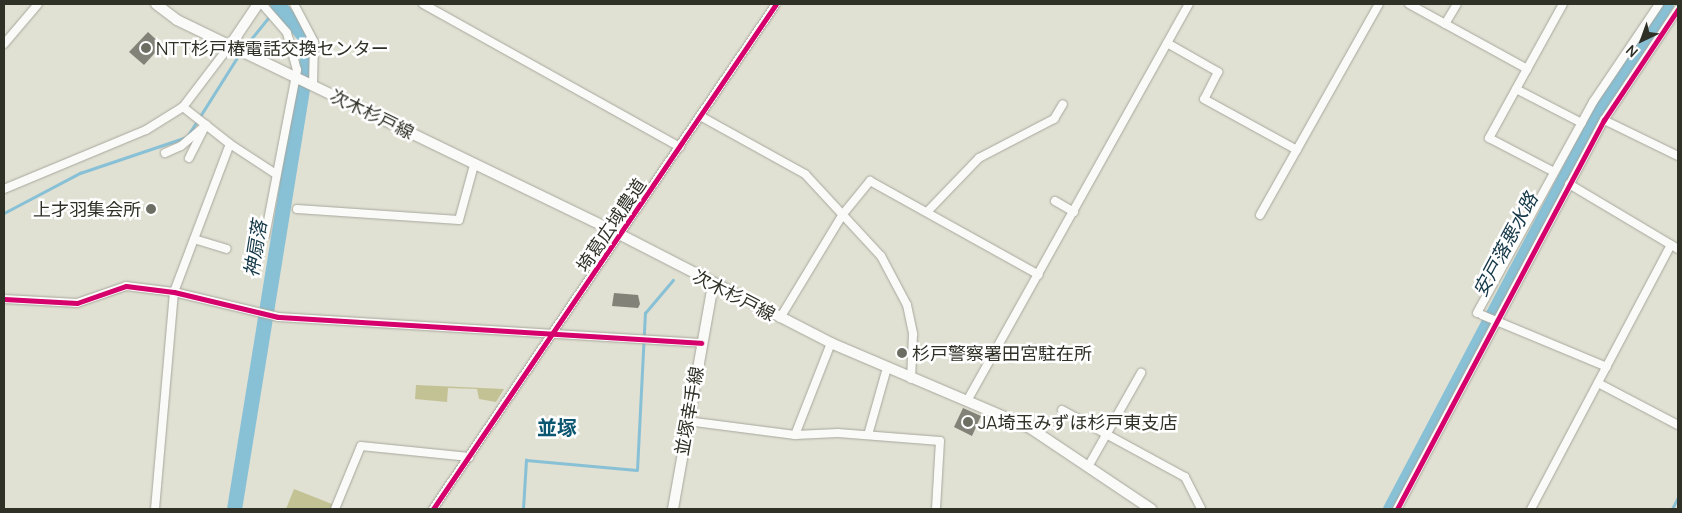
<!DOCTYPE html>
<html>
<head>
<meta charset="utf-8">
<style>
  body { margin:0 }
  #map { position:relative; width:1682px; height:513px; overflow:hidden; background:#e0e0d3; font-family:Manrope,"Noto Sans JP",sans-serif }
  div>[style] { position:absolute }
  .forest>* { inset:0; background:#c3c295 }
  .stream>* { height:2.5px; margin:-1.25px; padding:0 1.25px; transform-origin:1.25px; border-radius:1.25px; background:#88c0d6 }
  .river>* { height:15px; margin:-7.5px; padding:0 7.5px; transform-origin:7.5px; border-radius:7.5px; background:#88c0d6 }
  .building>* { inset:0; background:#828278 }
  .roads { filter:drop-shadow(0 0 1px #a7a79d) drop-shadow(0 0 1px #a7a79d) }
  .minor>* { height:8px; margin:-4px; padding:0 4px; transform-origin:4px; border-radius:4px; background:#fafaf8 }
  .major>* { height:10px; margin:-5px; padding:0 5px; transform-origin:5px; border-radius:5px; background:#fafaf8 }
  .cycleway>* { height:5px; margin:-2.5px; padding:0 2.5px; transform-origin:2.5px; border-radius:2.5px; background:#d6006c }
  .dots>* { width:14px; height:14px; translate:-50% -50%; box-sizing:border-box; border:2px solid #fff; border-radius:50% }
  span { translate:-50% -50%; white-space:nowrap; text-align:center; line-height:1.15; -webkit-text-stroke:5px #fff; paint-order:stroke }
  .poi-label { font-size:18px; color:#2f3026 }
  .left { translate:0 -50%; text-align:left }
  .right { translate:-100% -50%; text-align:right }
  .street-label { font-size:18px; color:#2f3026 }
  .water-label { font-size:19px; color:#133747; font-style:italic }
  .quarter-label { font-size:20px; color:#0a5570; font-weight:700 }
  .frame { position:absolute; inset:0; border:5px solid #2f3026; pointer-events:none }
  .north { position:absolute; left:1617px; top:15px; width:50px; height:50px; -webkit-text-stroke:4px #fff; paint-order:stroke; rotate:222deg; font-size:14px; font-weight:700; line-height:20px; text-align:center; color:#2f3026 }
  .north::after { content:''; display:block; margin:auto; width:18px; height:22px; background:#2f3026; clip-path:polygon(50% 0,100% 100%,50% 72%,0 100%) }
</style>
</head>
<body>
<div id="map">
  <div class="forest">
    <i style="clip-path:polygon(416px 385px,504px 389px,496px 402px,479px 399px,477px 389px,448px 388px,447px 402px,415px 399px)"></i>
    <i style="clip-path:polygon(294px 489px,332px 504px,332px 509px,286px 509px)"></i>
  </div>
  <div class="stream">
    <i style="left:243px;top:49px;width:48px;rotate:-51deg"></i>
    <i style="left:273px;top:12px;width:8px;rotate:-90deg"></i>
    <i style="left:4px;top:213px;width:86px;rotate:-27.8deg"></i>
    <i style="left:80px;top:173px;width:113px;rotate:-18.6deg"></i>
    <i style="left:187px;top:137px;width:99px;rotate:-57.8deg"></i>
    <i style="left:523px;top:509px;width:49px;rotate:-86.5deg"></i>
    <i style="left:526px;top:460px;width:111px;rotate:5.1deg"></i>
    <i style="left:637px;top:470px;width:157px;rotate:-87.1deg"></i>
    <i style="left:645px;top:313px;width:43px;rotate:-49.7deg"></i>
    <i style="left:1672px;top:509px;width:13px;rotate:-63deg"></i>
  </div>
  <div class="river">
    <i style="left:234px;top:509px;width:455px;rotate:-80.8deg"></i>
    <i style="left:307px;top:60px;width:23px;rotate:-95deg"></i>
    <i style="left:305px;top:37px;width:43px;rotate:-130.3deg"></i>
    <i style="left:1390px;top:509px;width:467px;rotate:-62.2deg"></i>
    <i style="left:1608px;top:96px;width:109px;rotate:-57.8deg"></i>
  </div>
  <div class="building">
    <i style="clip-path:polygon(148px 32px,162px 45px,144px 65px,129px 52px)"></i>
    <i style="clip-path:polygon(614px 293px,638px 295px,640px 304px,638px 308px,612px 306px)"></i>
    <i style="clip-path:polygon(963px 408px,981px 416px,972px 436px,954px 427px)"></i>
  </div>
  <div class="roads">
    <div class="minor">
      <i style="left:262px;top:4px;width:38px;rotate:49deg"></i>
      <i style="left:287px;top:33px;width:38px;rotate:75deg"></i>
      <i style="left:297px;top:70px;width:169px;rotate:100.9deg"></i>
      <i style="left:294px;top:4px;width:43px;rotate:62.2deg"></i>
      <i style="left:314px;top:42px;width:44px;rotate:91.3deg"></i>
      <i style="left:423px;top:4px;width:294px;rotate:29.1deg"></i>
      <i style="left:1409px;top:4px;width:135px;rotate:28.8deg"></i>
      <i style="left:1527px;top:69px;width:74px;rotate:-61deg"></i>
      <i style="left:1445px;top:24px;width:23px;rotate:-59deg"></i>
      <i style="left:1167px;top:43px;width:59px;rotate:29.6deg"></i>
      <i style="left:1218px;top:72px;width:30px;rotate:117deg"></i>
      <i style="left:1204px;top:99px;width:106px;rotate:28.7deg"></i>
      <i style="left:4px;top:44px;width:52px;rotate:-49.6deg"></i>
      <i style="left:1527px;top:69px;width:79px;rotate:118.8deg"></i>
      <i style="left:1489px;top:138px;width:73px;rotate:27.6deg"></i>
      <i style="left:1516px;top:89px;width:74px;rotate:27.3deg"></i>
      <i style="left:700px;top:116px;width:120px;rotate:28.9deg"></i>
      <i style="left:805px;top:174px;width:112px;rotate:47.2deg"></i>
      <i style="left:881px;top:256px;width:55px;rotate:62deg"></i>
      <i style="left:907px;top:305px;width:30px;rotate:78deg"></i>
      <i style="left:913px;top:334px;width:45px;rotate:92.5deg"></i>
      <i style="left:1604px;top:120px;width:82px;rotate:25.9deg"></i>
      <i style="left:230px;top:144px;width:55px;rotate:33.1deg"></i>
      <i style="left:165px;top:153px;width:17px;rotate:-24deg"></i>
      <i style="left:181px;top:146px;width:33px;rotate:-40deg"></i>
      <i style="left:189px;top:158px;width:37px;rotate:-63deg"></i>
      <i style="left:1569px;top:184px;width:127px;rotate:30.8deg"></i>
      <i style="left:4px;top:189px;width:154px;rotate:-22.6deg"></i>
      <i style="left:146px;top:130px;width:44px;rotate:-31.9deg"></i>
      <i style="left:183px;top:107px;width:79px;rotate:-52.7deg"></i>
      <i style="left:1055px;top:201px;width:22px;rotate:30deg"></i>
      <i style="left:297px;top:209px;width:162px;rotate:3.9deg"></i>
      <i style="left:459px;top:220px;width:57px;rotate:-74.7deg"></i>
      <i style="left:927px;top:212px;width:75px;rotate:-46.1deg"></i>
      <i style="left:979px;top:158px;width:85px;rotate:-27.5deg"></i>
      <i style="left:1054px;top:119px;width:17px;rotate:-59deg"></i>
      <i style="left:1260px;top:215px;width:242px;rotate:-60.6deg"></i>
      <i style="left:194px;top:239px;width:34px;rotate:17deg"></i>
      <i style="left:4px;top:299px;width:73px;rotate:3.1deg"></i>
      <i style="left:77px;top:303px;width:52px;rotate:-19.1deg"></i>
      <i style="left:126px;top:286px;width:48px;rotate:7.1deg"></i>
      <i style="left:174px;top:292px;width:107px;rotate:13.5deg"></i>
      <i style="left:278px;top:317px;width:424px;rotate:3.5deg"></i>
      <i style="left:1477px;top:313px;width:241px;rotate:-61.2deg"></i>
      <i style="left:1593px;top:102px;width:118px;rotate:-56deg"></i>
      <i style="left:1482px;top:315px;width:135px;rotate:22.6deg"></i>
      <i style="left:780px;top:318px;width:122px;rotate:-58.8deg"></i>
      <i style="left:843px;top:214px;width:43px;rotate:-50.7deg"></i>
      <i style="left:870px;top:181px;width:193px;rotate:29.1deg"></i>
      <i style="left:1598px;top:383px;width:90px;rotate:27.7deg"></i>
      <i style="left:967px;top:401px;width:455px;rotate:-60.8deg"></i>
      <i style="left:1062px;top:410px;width:140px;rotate:28.6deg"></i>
      <i style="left:1185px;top:477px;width:36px;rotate:63deg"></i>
      <i style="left:687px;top:421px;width:109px;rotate:7.4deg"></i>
      <i style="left:795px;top:435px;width:43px;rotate:-2.7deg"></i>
      <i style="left:838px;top:433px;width:102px;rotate:4.5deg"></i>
      <i style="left:940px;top:441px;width:68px;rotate:93.4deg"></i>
      <i style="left:795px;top:435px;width:99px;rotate:-68.6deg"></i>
      <i style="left:868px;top:435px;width:70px;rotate:-74.2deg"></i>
      <i style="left:1089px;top:465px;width:106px;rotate:-60.5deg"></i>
      <i style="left:155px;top:509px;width:218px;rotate:-85deg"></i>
      <i style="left:174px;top:292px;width:158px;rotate:-69.3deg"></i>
      <i style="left:230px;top:144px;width:60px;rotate:-141.8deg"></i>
      <i style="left:335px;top:509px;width:68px;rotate:-67.6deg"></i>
      <i style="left:361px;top:446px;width:109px;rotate:5.8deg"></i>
      <i style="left:433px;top:509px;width:610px;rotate:-55.82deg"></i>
      <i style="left:1397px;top:509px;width:441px;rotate:-62deg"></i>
      <i style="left:1604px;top:120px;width:133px;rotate:-56.3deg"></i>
      <i style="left:1531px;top:509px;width:299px;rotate:-62.1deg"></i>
    </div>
    <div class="major">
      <i style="left:156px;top:4px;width:26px;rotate:37deg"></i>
      <i style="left:177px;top:20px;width:493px;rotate:25.8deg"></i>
      <i style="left:621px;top:235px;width:236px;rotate:27.2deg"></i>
      <i style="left:831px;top:343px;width:216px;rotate:23.1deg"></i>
      <i style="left:1030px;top:428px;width:146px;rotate:33.8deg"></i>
      <i style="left:231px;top:44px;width:48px;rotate:-56deg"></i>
      <i style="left:673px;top:509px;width:229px;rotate:-79.9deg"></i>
    </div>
  </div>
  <div class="cycleway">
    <i style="left:4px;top:299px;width:73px;rotate:3.1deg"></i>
    <i style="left:77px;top:303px;width:52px;rotate:-19.1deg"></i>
    <i style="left:126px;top:286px;width:48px;rotate:7.1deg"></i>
    <i style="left:174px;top:292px;width:107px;rotate:13.5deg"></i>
    <i style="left:278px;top:317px;width:424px;rotate:3.5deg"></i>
    <i style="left:433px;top:509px;width:610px;rotate:-55.82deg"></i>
    <i style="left:1397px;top:509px;width:441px;rotate:-62deg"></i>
    <i style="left:1604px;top:120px;width:133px;rotate:-56.3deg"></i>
  </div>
  <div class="dots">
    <i style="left:146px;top:48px;background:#6d6e63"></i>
    <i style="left:151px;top:209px;background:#6d6e63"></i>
    <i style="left:902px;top:353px;background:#6d6e63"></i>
    <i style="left:968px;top:422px;background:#6d6e63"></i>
  </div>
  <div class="poi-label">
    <span class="left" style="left:156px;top:48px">NTT杉戸椿電話交換センター</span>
    <span class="right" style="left:141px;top:209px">上才羽集会所</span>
    <span class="left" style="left:912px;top:353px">杉戸警察署田宮駐在所</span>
    <span class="left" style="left:978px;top:422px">JA埼玉みずほ杉戸東支店</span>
  </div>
  <div class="street-label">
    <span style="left:372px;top:114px;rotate:26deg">次木杉戸線</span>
    <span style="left:611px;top:225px;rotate:-56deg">埼葛広域農道</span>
    <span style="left:734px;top:295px;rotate:27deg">次木杉戸線</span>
    <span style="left:689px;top:411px;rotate:-80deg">並塚幸手線</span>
  </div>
  <div class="water-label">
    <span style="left:1506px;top:245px;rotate:-62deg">安戸落悪水路</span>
    <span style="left:256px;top:249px;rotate:-81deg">神扇落</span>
  </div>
  <div class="quarter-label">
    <span style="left:557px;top:427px">並塚</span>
  </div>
  <div class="frame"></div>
  <div class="north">N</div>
</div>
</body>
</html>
